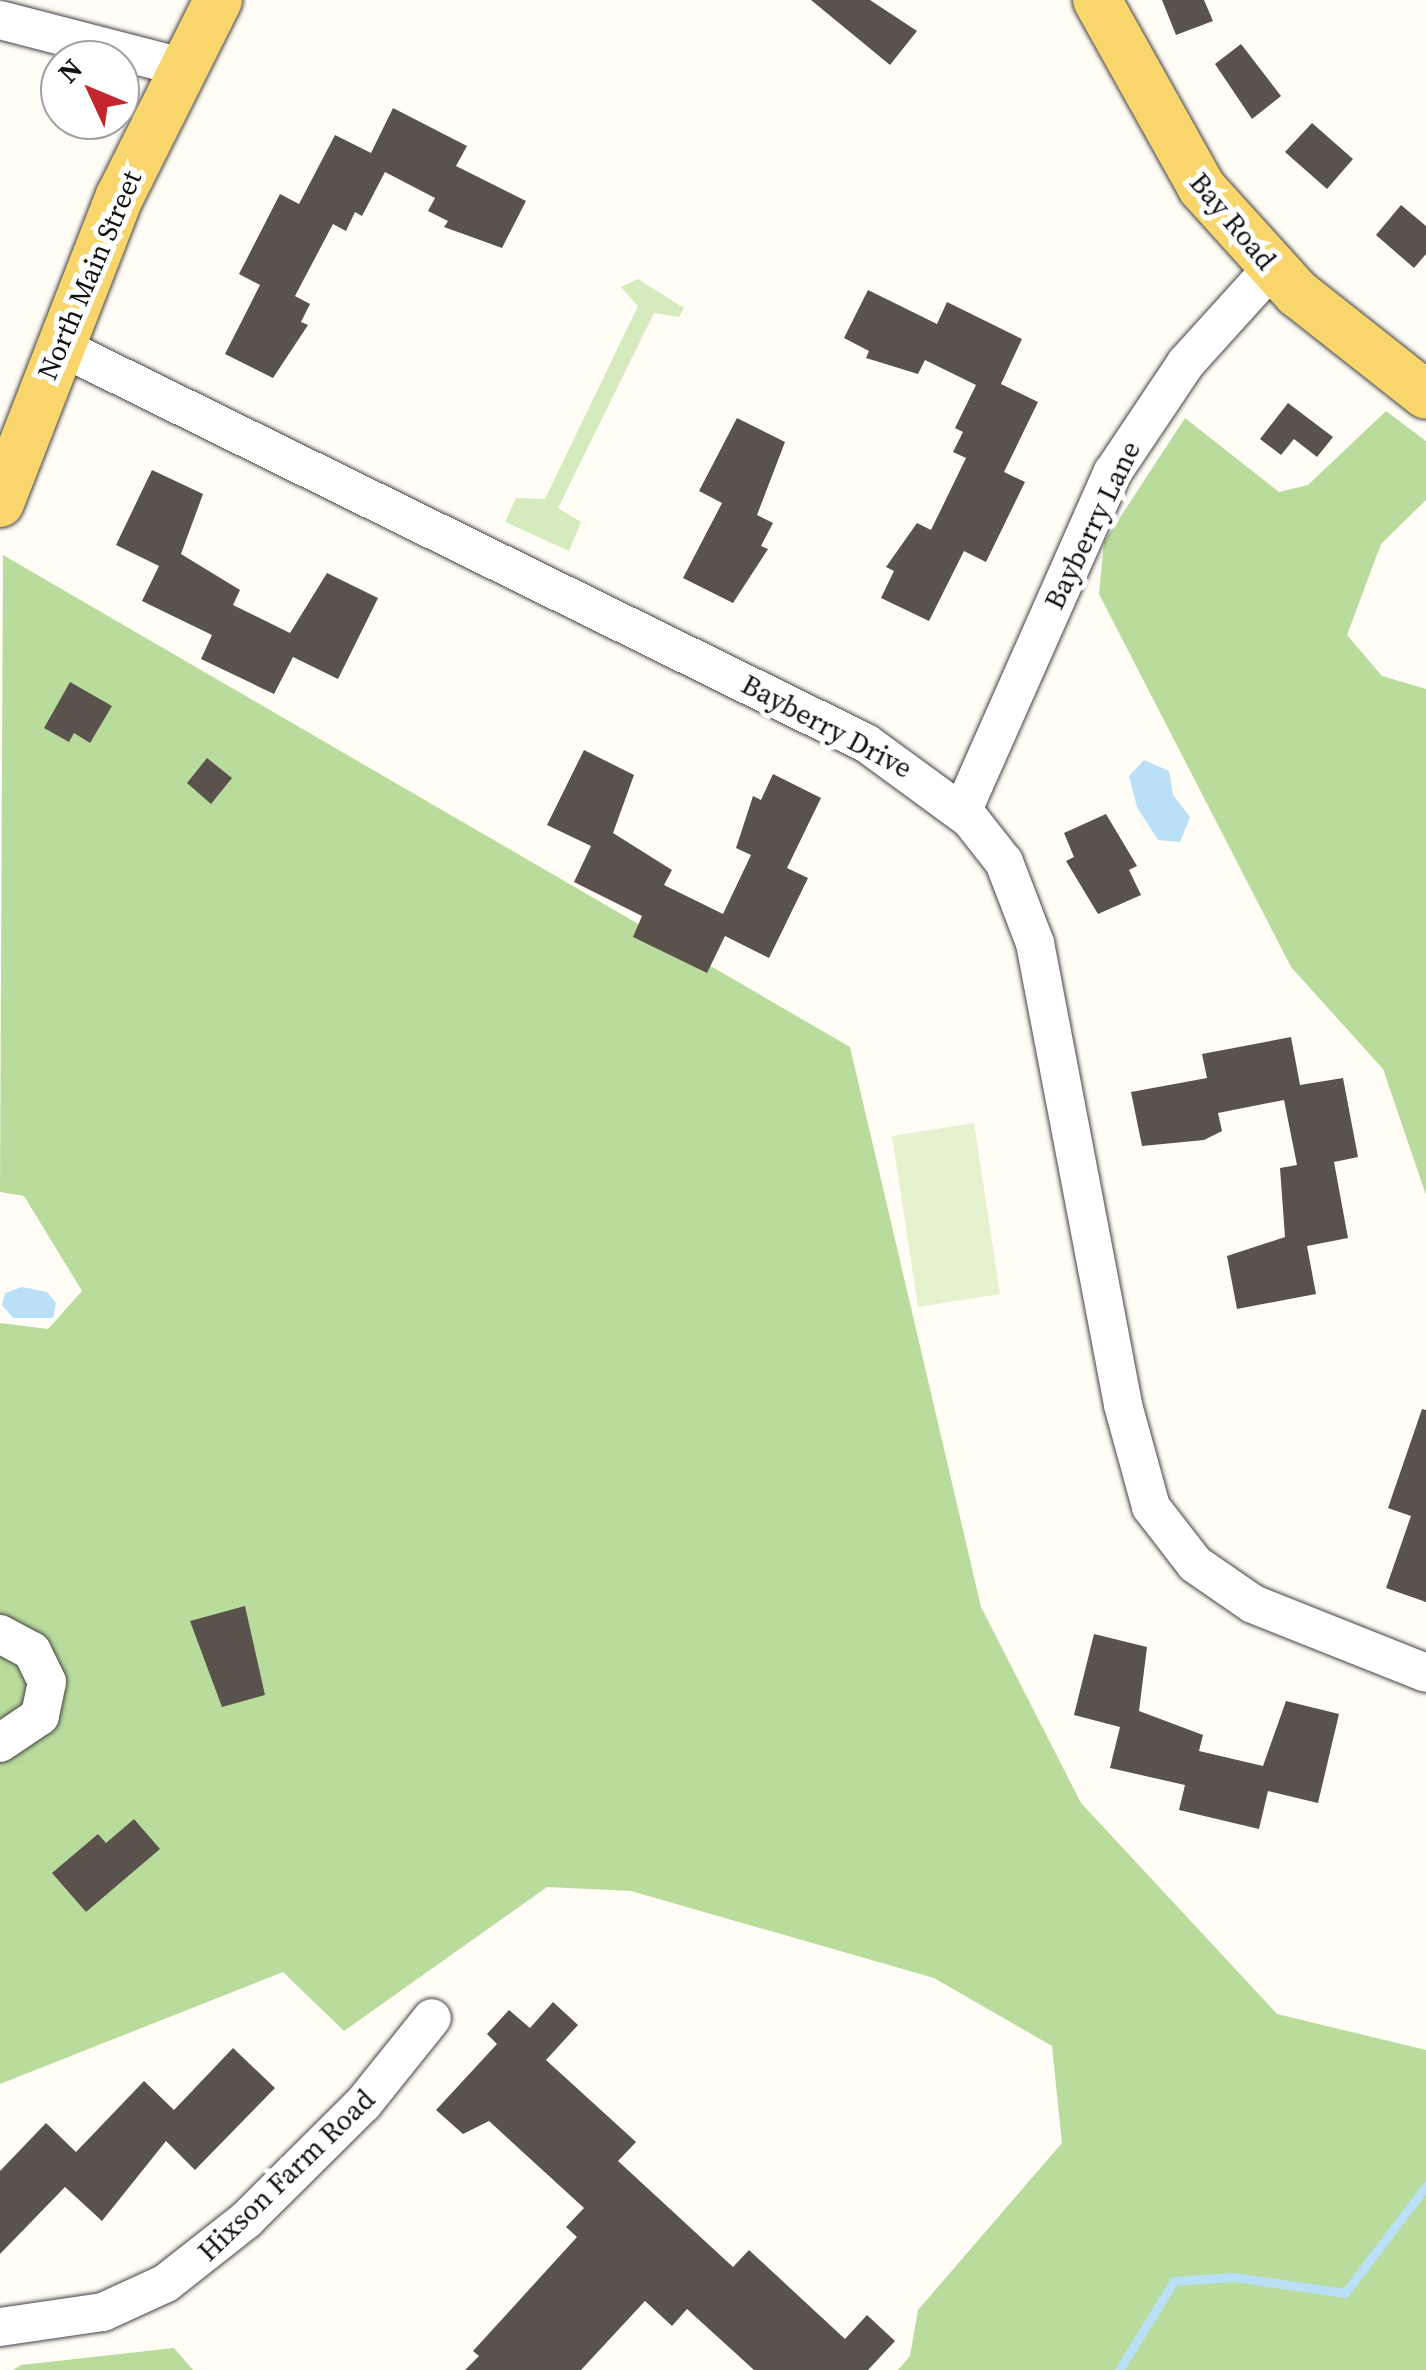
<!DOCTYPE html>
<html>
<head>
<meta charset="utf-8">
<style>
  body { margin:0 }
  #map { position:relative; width:1426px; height:2370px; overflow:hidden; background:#fffdf5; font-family:"Source Serif 4",serif }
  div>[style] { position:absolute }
  .green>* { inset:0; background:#d5ebbd }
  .forest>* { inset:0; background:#b9dc9c }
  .pitch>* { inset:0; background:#e6f2cf }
  .water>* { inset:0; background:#b9e0f7 }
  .stream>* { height:9px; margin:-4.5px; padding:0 4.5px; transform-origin:4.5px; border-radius:4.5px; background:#b9e0f7 }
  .building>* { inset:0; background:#5a524d }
  .roads { filter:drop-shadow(0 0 2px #444) drop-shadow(0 0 2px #444) }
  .minor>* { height:38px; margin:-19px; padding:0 19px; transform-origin:19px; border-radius:19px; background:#fff }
  .major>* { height:48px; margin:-24px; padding:0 24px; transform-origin:24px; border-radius:24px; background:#f9d66b }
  span { translate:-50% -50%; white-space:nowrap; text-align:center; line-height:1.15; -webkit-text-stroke:10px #fff; paint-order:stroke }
  .street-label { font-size:28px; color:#111 }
  .north { position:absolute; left:40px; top:40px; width:100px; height:100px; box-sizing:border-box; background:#fff; border:2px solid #a0a0a0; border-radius:50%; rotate:314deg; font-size:28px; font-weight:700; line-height:40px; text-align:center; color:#111 }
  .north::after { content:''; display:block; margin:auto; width:35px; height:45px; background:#c4262e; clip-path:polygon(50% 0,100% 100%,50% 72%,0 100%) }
</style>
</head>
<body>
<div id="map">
  <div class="green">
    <i style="clip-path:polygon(638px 279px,684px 308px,679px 317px,654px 313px,558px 508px,581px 522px,569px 551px,505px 522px,516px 498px,545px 499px,638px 306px,621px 287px)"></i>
  </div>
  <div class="forest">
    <i style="clip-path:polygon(1386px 411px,1426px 441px,1426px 500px,1381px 544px,1347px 635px,1382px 676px,1426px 689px,1426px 1195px,1383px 1069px,1291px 967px,1099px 594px,1104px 542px,1185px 418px,1279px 492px,1308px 485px)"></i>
    <i style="clip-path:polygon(3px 555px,850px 1047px,981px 1607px,1081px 1803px,1277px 2014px,1426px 2050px,1426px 2370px,898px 2370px,910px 2356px,918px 2310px,1062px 2143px,1052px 2046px,934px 1978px,631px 1891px,547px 1887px,344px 2031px,283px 1972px,0 2084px,0 1323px,48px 1329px,82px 1291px,24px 1196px,0 1192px)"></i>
    <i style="clip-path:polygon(174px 2348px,193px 2370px,13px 2370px,21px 2365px)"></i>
  </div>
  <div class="pitch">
    <i style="clip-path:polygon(974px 1123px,1000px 1294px,918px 1307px,892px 1136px)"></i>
  </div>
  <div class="water">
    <i style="clip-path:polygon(1144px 760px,1169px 771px,1173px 795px,1190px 817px,1180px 842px,1158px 840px,1137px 807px,1129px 776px)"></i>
    <i style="clip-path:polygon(22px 1287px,47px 1292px,56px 1303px,53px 1318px,13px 1318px,2px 1305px,5px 1293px)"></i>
  </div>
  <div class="stream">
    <i style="left:1119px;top:2370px;width:105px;rotate:-58.3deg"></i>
    <i style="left:1174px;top:2281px;width:60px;rotate:-3.8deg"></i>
    <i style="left:1234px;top:2277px;width:112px;rotate:8.2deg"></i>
    <i style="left:1345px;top:2293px;width:134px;rotate:-52.9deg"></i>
  </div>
  <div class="building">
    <i style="clip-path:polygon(811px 0,870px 0,917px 31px,890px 65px)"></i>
    <i style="clip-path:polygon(1162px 0,1204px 0,1213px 21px,1176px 35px)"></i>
    <i style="clip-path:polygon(1241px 44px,1281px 96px,1252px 119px,1215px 64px)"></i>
    <i style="clip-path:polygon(393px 108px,467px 146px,456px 166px,526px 201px,502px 248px,444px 227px,448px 221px,428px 211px,435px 198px,385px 172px,362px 216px,355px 212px,346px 231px,333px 224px,295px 296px,310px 304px,301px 322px,308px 325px,273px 378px,225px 354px,260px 285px,239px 274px,280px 194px,299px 204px,335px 135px,371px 153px)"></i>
    <i style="clip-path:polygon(1312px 123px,1353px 159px,1327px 189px,1285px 152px)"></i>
    <i style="clip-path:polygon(1401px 205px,1426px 226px,1426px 254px,1414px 268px,1376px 235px)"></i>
    <i style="clip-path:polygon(868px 290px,937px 324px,947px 302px,1022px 339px,1001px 384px,1038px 402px,1004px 472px,1025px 482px,986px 562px,964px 551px,929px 621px,881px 598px,894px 571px,886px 567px,917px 523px,931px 530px,966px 458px,953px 452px,963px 432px,955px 428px,976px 385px,925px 360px,918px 374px,866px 358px,869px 351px,844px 338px)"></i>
    <i style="clip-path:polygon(1288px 403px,1333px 437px,1317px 457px,1294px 439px,1281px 455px,1260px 439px)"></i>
    <i style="clip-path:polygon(737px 418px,785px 442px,757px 515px,773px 523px,761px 546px,768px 549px,733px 603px,683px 578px,722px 503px,699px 491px)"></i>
    <i style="clip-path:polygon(152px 470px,203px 494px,181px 554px,240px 590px,233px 605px,290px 633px,327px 573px,378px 598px,338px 679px,293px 657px,274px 694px,201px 659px,212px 635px,142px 601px,159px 566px,116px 545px)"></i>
    <i style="clip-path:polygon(70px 682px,112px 706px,90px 743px,74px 733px,69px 742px,44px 728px)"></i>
    <i style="clip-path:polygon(584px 750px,634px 775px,613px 833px,672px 870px,664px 885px,723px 914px,751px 855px,736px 848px,753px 796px,761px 800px,773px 774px,821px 798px,787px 868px,808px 878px,769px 958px,725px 936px,707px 973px,633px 937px,642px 916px,574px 882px,591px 846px,547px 825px)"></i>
    <i style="clip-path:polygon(207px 758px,232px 778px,211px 804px,187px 783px)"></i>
    <i style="clip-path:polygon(1106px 814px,1137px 866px,1129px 870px,1141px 895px,1098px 914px,1066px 861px,1074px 857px,1064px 833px)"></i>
    <i style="clip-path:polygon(1291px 1037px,1300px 1085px,1343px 1078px,1358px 1157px,1334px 1162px,1348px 1238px,1307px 1246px,1316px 1294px,1237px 1309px,1227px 1256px,1285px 1237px,1280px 1168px,1297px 1165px,1284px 1100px,1218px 1113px,1222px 1131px,1204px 1140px,1142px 1146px,1131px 1092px,1207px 1078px,1202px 1054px)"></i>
    <i style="clip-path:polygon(1422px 1409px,1426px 1410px,1426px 1602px,1386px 1588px,1411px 1516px,1388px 1508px)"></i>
    <i style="clip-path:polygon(245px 1606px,265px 1695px,222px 1707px,190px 1621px)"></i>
    <i style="clip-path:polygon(1094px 1634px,1147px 1647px,1139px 1711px,1203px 1735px,1199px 1751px,1263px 1766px,1286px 1701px,1339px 1714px,1318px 1803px,1268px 1791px,1259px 1829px,1179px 1810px,1185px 1785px,1110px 1768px,1120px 1727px,1074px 1715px)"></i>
    <i style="clip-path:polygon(134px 1819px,160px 1849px,86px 1912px,52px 1873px,98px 1834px,106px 1843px)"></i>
    <i style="clip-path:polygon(553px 2002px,578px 2025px,546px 2060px,636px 2142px,618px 2161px,733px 2267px,749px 2250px,845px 2339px,867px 2315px,895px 2341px,868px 2370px,754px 2370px,687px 2309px,672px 2326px,645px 2301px,581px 2370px,465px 2370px,479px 2356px,473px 2351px,577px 2237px,566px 2227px,584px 2208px,489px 2121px,463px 2134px,436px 2110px,497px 2044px,487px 2034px,509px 2010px,530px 2028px)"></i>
    <i style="clip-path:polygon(233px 2048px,275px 2088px,195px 2170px,166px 2141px,102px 2221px,65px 2187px,0 2254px,0 2171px,46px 2123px,76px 2152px,144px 2081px,174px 2110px)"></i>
  </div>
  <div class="roads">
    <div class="minor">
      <i style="left:0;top:20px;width:188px;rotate:14.5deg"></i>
      <i style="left:57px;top:345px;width:902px;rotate:26.2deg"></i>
      <i style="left:866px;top:743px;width:129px;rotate:36.2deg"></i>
      <i style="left:970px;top:819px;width:55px;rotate:51.7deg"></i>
      <i style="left:1004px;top:862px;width:87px;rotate:69.1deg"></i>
      <i style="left:1035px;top:943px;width:470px;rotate:79.2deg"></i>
      <i style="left:1123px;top:1405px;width:106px;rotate:74.6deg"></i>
      <i style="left:1151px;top:1507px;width:72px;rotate:52.3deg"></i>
      <i style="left:1195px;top:1564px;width:70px;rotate:34.6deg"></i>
      <i style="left:1253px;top:1604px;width:186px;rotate:21.7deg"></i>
      <i style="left:962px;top:812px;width:372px;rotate:-66.1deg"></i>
      <i style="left:1113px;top:472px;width:131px;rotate:-56.2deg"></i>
      <i style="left:1186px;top:363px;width:127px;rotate:-47.9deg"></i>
      <i style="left:0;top:1634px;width:36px;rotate:28deg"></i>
      <i style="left:32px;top:1651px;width:34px;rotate:64deg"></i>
      <i style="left:47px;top:1682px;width:35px;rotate:102deg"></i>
      <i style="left:40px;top:1716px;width:48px;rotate:146deg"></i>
      <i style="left:0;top:2327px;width:104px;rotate:-8.3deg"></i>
      <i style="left:103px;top:2312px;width:69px;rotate:-24.7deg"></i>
      <i style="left:166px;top:2283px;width:102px;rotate:-38.2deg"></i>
      <i style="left:246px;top:2220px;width:165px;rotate:-44.8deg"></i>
      <i style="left:363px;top:2104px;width:110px;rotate:-51.3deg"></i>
    </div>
    <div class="major">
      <i style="left:1097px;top:0;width:215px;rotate:60.8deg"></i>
      <i style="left:1202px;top:188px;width:142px;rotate:47.9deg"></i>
      <i style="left:1297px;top:293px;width:164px;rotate:38.3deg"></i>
      <i style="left:0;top:503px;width:330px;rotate:-68.7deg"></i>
      <i style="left:120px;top:196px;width:219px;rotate:-63.4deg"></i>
    </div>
  </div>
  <div class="street-label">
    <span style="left:1233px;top:221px;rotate:50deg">Bay Road</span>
    <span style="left:89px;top:275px;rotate:-67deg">North Main Street</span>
    <span style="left:1092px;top:525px;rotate:-64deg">Bayberry Lane</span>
    <span style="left:827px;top:726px;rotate:28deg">Bayberry Drive</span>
    <span style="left:286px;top:2175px;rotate:-44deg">Hixson Farm Road</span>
  </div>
  <div class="north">N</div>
</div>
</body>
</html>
